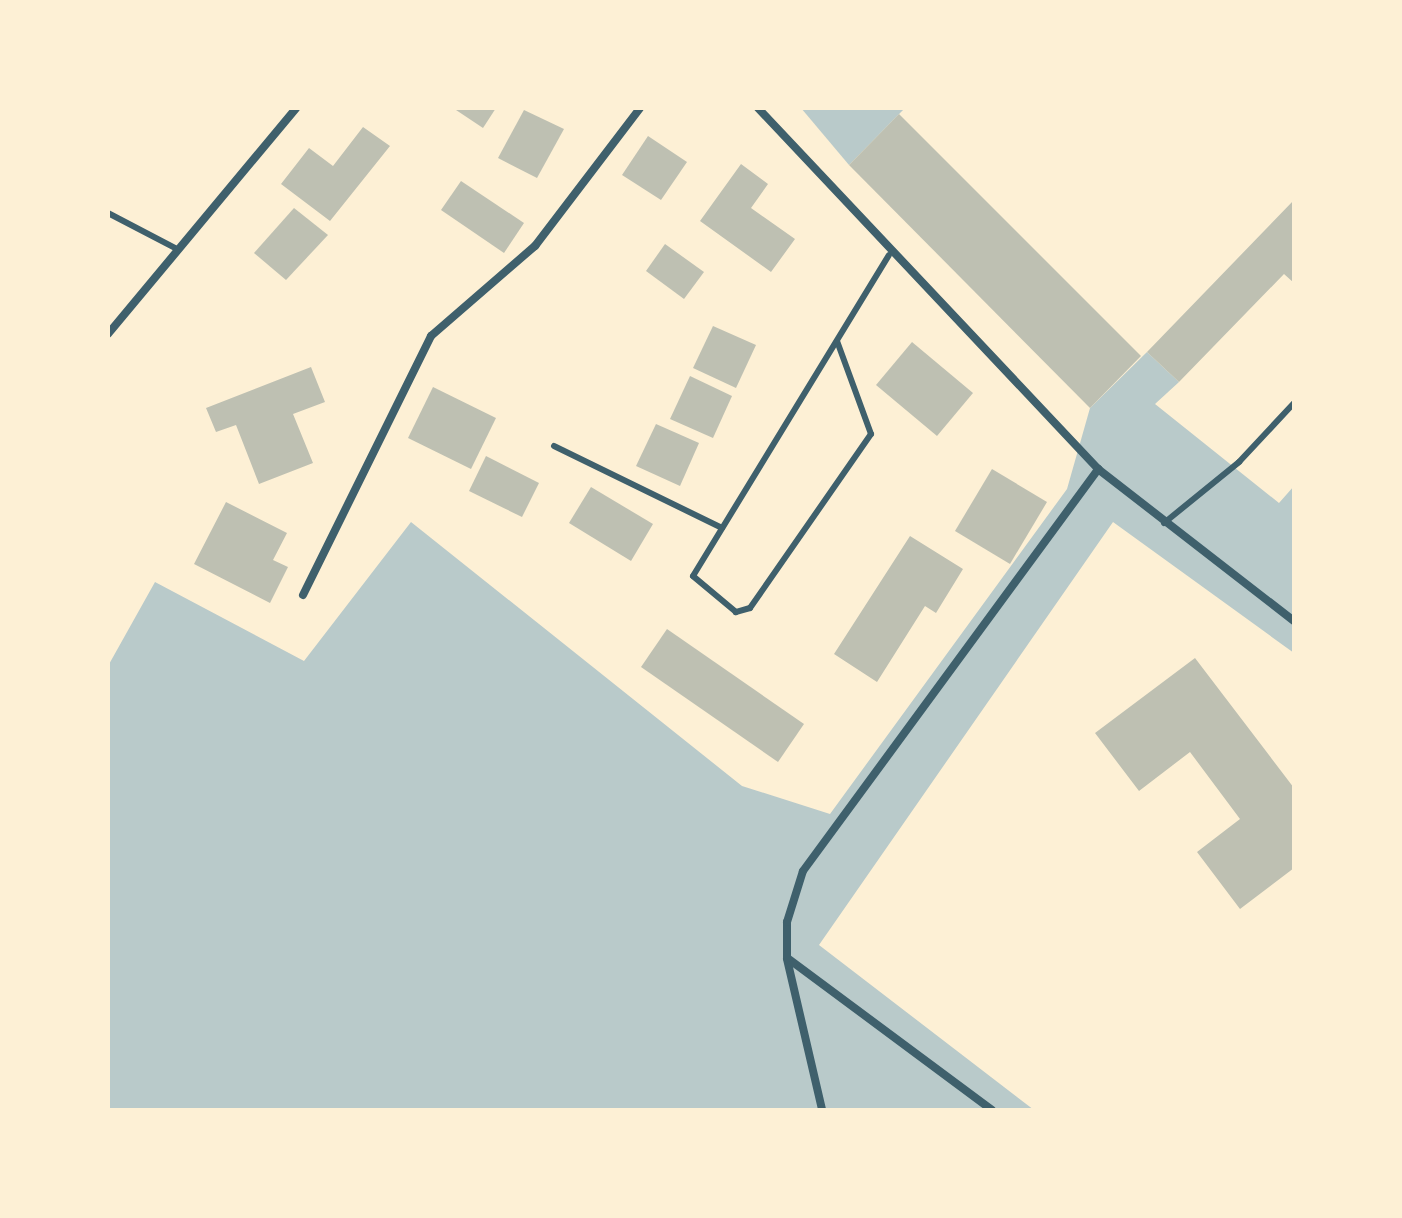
<!DOCTYPE html>
<html>
<head>
<meta charset="utf-8">
<style>
  body { margin:0 }
  #map { position:relative; width:1402px; height:1218px; overflow:hidden; background:#fdf0d5; font-family:Figtree,sans-serif }
  div>[style] { position:absolute }
  .green>* { inset:0; background:#b9caca }
  .building>* { inset:0; background:#bec0b2 }
  .service>* { height:6px; margin:-3px; padding:0 3px; transform-origin:3px; border-radius:3px; background:#3f606c }
  .minor>* { height:8px; margin:-4px; padding:0 4px; transform-origin:4px; border-radius:4px; background:#3f606c }
  span { translate:-50% -50%; white-space:nowrap; text-align:center; line-height:1.15; -webkit-text-stroke:6px #fdf0d5; paint-order:stroke }
  .frame { position:absolute; inset:0; border:110px solid #fdf0d5; pointer-events:none }
</style>
</head>
<body>
<div id="map">
  <div class="green">
    <i style="clip-path:polygon(801px 108px,905px 108px,849px 165px)"></i>
    <i style="clip-path:polygon(1147px 352px,1179px 382px,1155px 404px,1279px 503px,1294px 486px,1294px 653px,1113px 522px,819px 945px,1034px 1110px,108px 1110px,108px 666px,155px 582px,304px 661px,411px 522px,742px 786px,830px 814px,1067px 489px,1090px 408px)"></i>
  </div>
  <div class="building">
    <i style="clip-path:polygon(453px 108px,496px 108px,483px 128px)"></i>
    <i style="clip-path:polygon(524px 110px,564px 129px,537px 178px,498px 158px)"></i>
    <i style="clip-path:polygon(899px 114px,1141px 356px,1090px 408px,849px 165px)"></i>
    <i style="clip-path:polygon(363px 127px,390px 146px,330px 221px,281px 184px,309px 148px,333px 166px)"></i>
    <i style="clip-path:polygon(648px 136px,687px 162px,661px 200px,622px 175px)"></i>
    <i style="clip-path:polygon(741px 164px,768px 184px,751px 208px,795px 239px,771px 272px,700px 221px)"></i>
    <i style="clip-path:polygon(461px 181px,524px 223px,504px 253px,441px 210px)"></i>
    <i style="clip-path:polygon(1294px 200px,1294px 283px,1284px 274px,1179px 382px,1147px 352px)"></i>
    <i style="clip-path:polygon(294px 208px,328px 235px,286px 280px,254px 253px)"></i>
    <i style="clip-path:polygon(665px 244px,704px 272px,684px 299px,646px 271px)"></i>
    <i style="clip-path:polygon(713px 326px,756px 345px,736px 388px,693px 368px)"></i>
    <i style="clip-path:polygon(912px 342px,973px 393px,937px 436px,876px 385px)"></i>
    <i style="clip-path:polygon(311px 367px,325px 402px,293px 414px,313px 463px,259px 484px,236px 425px,216px 432px,206px 408px)"></i>
    <i style="clip-path:polygon(690px 376px,732px 396px,713px 438px,670px 419px)"></i>
    <i style="clip-path:polygon(433px 387px,496px 418px,471px 469px,408px 438px)"></i>
    <i style="clip-path:polygon(656px 424px,699px 443px,680px 486px,636px 466px)"></i>
    <i style="clip-path:polygon(486px 456px,539px 483px,522px 517px,469px 491px)"></i>
    <i style="clip-path:polygon(992px 469px,1047px 502px,1010px 564px,955px 531px)"></i>
    <i style="clip-path:polygon(591px 487px,653px 524px,631px 561px,569px 523px)"></i>
    <i style="clip-path:polygon(226px 502px,287px 533px,273px 560px,288px 567px,270px 603px,194px 564px)"></i>
    <i style="clip-path:polygon(910px 536px,963px 569px,936px 613px,925px 606px,877px 682px,834px 654px)"></i>
    <i style="clip-path:polygon(667px 629px,804px 724px,778px 762px,641px 667px)"></i>
    <i style="clip-path:polygon(1195px 658px,1294px 788px,1294px 868px,1240px 909px,1197px 852px,1240px 819px,1190px 752px,1139px 791px,1095px 733px)"></i>
  </div>
  <div class="service">
    <i style="left:108px;top:213px;width:76px;rotate:27.6deg"></i>
    <i style="left:837px;top:341px;width:99px;rotate:69.9deg"></i>
    <i style="left:871px;top:434px;width:212px;rotate:124.8deg"></i>
    <i style="left:750px;top:608px;width:15px;rotate:164deg"></i>
    <i style="left:736px;top:612px;width:56px;rotate:-140.1deg"></i>
    <i style="left:693px;top:576px;width:376px;rotate:-58.6deg"></i>
    <i style="left:554px;top:446px;width:187px;rotate:26deg"></i>
    <i style="left:1164px;top:523px;width:97px;rotate:-39.1deg"></i>
    <i style="left:1239px;top:462px;width:81px;rotate:-47deg"></i>
  </div>
  <div class="minor">
    <i style="left:758px;top:108px;width:496px;rotate:46.7deg"></i>
    <i style="left:1098px;top:469px;width:248px;rotate:37.8deg"></i>
    <i style="left:108px;top:334px;width:294px;rotate:-50.2deg"></i>
    <i style="left:303px;top:595px;width:289px;rotate:-63.7deg"></i>
    <i style="left:431px;top:336px;width:138px;rotate:-40.9deg"></i>
    <i style="left:535px;top:246px;width:173px;rotate:-52.7deg"></i>
    <i style="left:787px;top:959px;width:155px;rotate:76.9deg"></i>
    <i style="left:992px;top:1110px;width:255px;rotate:-143.4deg"></i>
    <i style="left:787px;top:958px;width:36px;rotate:-90deg"></i>
    <i style="left:787px;top:922px;width:53px;rotate:-72.6deg"></i>
    <i style="left:803px;top:871px;width:499px;rotate:-53.7deg"></i>
  </div>
  <div class="frame"></div>
</div>
</body>
</html>
